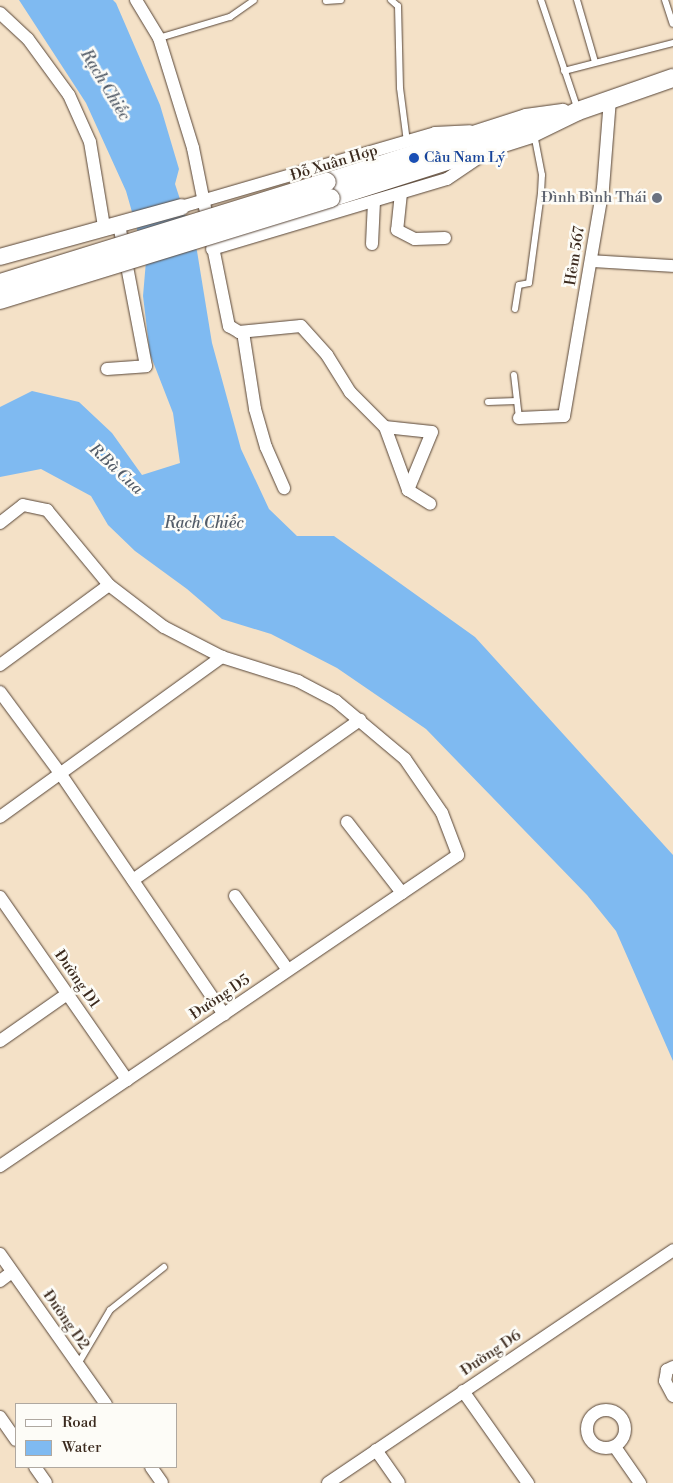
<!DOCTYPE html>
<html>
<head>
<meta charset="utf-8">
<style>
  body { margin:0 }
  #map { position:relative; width:673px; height:1483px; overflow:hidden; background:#f4e1c7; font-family:"Libre Bodoni",serif }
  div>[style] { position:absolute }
  .water>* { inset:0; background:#7fbaf1 }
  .roads { filter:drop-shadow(0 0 1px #574537) drop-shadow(0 0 1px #574537) }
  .service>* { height:6px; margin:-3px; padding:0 3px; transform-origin:3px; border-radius:3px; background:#fff }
  .minor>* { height:12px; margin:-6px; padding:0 6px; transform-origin:6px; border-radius:6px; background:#fff }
  .minor>.ring { margin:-6px; padding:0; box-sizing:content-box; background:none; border:12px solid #fff; border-radius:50% }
  .tertiary>* { height:16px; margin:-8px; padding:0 8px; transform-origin:8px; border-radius:8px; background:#fff }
  .secondary>* { height:18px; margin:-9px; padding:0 9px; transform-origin:9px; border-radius:9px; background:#fff }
  .bridges { filter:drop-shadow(0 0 1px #574537) drop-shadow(0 0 1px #574537) }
  .secondary-bridge>* { height:18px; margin:-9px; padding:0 9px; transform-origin:9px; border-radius:9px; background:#fff }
  .dots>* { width:14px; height:14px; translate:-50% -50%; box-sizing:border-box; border:2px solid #fdfcf7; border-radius:50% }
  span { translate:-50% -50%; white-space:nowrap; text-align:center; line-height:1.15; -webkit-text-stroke:5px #fdfcf7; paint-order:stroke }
  .transit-label { font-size:15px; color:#164399 }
  .left { translate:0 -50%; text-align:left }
  .street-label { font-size:15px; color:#3b2a1e }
  .worship-label { font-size:15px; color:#5b616d }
  .right { translate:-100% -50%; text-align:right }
  .water-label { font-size:16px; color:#535c68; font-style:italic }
  .legend { position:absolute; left:15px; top:1403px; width:162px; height:65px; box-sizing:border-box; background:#fdfcf7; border:1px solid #afa8a0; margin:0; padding:6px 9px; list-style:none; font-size:15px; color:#3b2a1e }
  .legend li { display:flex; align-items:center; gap:10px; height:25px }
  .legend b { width:25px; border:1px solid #afa8a0 }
</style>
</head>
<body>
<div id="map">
  <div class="water">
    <i style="clip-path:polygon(19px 0,113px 0,116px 3px,160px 105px,179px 169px,175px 184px,197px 251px,212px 343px,241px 449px,269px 509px,297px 536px,334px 536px,475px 637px,673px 855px,673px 1061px,616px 931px,587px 895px,426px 729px,337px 668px,271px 634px,222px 619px,187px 589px,135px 551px,108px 525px,91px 496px,41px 469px,0 477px,0 407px,32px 391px,79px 402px,112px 433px,142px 475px,180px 463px,173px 413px,150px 354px,143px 296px,146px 261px,126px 191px,86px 103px)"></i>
  </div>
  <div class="roads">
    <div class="service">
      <i style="left:391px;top:0;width:9px;rotate:41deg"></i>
      <i style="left:398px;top:6px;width:82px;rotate:88.6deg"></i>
      <i style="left:400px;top:88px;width:54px;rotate:82.6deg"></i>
      <i style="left:541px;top:0;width:116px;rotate:71.4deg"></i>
      <i style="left:577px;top:0;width:65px;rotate:73.8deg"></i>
      <i style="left:665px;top:0;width:25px;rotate:72deg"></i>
      <i style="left:326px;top:1px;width:15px;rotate:-4deg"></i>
      <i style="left:159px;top:38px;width:74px;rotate:-16.5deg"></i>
      <i style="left:230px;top:17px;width:29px;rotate:-35deg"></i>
      <i style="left:564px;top:71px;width:113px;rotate:-14.4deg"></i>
      <i style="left:515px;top:309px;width:24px;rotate:-81deg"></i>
      <i style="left:519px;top:285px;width:10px;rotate:-11deg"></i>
      <i style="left:529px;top:283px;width:91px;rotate:-82.4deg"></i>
      <i style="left:541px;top:193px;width:18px;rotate:-87deg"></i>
      <i style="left:542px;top:175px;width:42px;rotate:-101deg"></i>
      <i style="left:514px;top:375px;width:43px;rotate:83.4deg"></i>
      <i style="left:488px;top:402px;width:29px;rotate:-2deg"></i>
      <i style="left:78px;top:1364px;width:63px;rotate:-59.3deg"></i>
      <i style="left:110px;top:1310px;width:69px;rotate:-38.5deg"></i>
    </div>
    <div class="minor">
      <i style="left:136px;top:0;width:44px;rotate:58.8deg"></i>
      <i style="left:159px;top:38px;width:115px;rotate:72.8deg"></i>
      <i style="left:193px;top:148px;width:182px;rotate:78.6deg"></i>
      <i style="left:229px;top:326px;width:12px;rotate:31deg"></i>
      <i style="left:239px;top:332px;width:62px;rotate:-5.5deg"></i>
      <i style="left:301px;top:326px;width:39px;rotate:48deg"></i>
      <i style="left:327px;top:355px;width:44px;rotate:58.1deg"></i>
      <i style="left:350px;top:392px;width:49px;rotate:45deg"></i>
      <i style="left:385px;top:427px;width:47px;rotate:6.1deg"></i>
      <i style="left:432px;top:432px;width:63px;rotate:112.5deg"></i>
      <i style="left:0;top:13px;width:38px;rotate:43deg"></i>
      <i style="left:28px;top:39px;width:69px;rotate:53.8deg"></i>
      <i style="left:69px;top:95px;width:51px;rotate:65.9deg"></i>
      <i style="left:90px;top:142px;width:86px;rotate:80.6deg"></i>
      <i style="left:401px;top:193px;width:37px;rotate:96deg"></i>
      <i style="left:397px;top:230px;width:20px;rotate:27deg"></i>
      <i style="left:415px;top:239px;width:30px;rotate:-2deg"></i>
      <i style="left:181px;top:207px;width:265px;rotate:-16.2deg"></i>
      <i style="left:435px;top:133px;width:35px;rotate:-3deg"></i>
      <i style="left:372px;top:244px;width:43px;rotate:-87.3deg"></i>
      <i style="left:212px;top:249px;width:245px;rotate:-16.6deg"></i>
      <i style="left:447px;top:179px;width:45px;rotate:-34deg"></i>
      <i style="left:591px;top:261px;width:82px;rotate:3.5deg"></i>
      <i style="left:243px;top:332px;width:78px;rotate:81.1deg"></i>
      <i style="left:255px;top:409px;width:40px;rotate:74deg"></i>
      <i style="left:266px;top:447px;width:45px;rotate:66.3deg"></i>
      <i style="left:107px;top:369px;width:39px;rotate:-4deg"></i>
      <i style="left:146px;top:366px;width:145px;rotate:-100.8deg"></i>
      <i style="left:519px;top:418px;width:45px;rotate:-2.5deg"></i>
      <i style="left:564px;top:416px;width:231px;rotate:-80.3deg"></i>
      <i style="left:603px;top:188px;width:88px;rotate:-85.5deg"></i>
      <i style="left:385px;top:427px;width:67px;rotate:69.9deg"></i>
      <i style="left:408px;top:490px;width:26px;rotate:32deg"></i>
      <i style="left:0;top:523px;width:29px;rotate:-38deg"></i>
      <i style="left:23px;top:505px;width:25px;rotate:12deg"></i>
      <i style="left:47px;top:510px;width:97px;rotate:50.4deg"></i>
      <i style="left:109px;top:585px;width:69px;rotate:37.4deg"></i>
      <i style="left:164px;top:627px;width:65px;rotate:27.3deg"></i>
      <i style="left:222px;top:657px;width:80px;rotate:17.5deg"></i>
      <i style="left:298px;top:681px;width:43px;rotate:27.8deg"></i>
      <i style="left:336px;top:701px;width:90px;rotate:40deg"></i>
      <i style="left:405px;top:759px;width:65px;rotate:55.6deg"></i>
      <i style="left:442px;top:813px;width:45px;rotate:69.1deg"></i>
      <i style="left:458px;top:855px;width:554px;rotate:145.82deg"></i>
      <i style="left:0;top:665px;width:135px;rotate:-36.3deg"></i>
      <i style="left:0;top:692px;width:101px;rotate:53.5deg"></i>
      <i style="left:60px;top:773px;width:292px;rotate:55.8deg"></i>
      <i style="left:0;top:817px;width:274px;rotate:-35.8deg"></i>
      <i style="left:347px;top:822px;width:90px;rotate:52.2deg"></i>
      <i style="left:133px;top:880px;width:278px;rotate:-35.2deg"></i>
      <i style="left:235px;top:896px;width:91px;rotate:54.4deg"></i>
      <i style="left:0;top:897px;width:223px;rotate:55.2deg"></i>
      <i style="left:0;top:1041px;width:82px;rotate:-35deg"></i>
      <i style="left:0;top:1254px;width:184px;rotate:54.8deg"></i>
      <i style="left:0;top:1281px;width:15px;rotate:-37deg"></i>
      <i style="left:673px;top:1367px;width:7px;rotate:153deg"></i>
      <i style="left:667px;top:1370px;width:11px;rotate:100deg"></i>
      <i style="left:665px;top:1381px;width:17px;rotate:62deg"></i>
      <i style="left:463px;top:1391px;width:113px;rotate:54.8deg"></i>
      <i class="ring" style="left:587px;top:1410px;width:26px;height:26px"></i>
      <i style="left:0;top:1417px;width:28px;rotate:55deg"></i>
      <i style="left:615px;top:1447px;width:44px;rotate:55.2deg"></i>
      <i style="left:376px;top:1450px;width:40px;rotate:55.1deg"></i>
      <i style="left:35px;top:1467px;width:19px;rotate:55deg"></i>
      <i style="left:151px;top:1467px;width:19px;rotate:55deg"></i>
      <i style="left:328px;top:1483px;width:416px;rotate:-34deg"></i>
    </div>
    <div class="tertiary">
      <i style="left:0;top:257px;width:188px;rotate:-15.4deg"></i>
    </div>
    <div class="secondary">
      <i style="left:327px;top:182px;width:209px;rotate:-17.8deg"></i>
      <i style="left:526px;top:118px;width:37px;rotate:-8deg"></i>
      <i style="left:331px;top:198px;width:210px;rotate:-17.7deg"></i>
      <i style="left:531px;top:134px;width:52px;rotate:-26.1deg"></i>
      <i style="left:578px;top:111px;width:101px;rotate:-19.2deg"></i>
    </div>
  </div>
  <div class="bridges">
    <div class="secondary-bridge">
      <i style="left:0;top:283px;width:342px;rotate:-17.2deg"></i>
      <i style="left:0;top:300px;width:346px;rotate:-17.1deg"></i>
    </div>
  </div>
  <div class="dots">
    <i style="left:414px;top:158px;background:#1a4fb4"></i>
    <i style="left:657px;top:198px;background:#6b7280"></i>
  </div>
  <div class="transit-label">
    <span class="left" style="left:424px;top:158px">Cầu Nam Lý</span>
  </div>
  <div class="street-label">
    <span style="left:334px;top:163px;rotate:-17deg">Đỗ Xuân Hợp</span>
    <span style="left:575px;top:256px;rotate:-81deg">Hẻm 567</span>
    <span style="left:77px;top:979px;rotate:55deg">Đường D1</span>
    <span style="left:220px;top:997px;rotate:-34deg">Đường D5</span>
    <span style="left:66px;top:1320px;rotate:55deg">Đường D2</span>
    <span style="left:491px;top:1353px;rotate:-34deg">Đường D6</span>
  </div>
  <div class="worship-label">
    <span class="right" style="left:647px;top:198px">Đình Bình Thái</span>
  </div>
  <div class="water-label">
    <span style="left:105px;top:85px;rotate:59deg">Rạch Chiếc</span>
    <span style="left:116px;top:469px;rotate:43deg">R.Bà Cua</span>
    <span style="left:204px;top:523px">Rạch Chiếc</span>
  </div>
  <ul class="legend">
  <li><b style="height:6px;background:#fff"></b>Road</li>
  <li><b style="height:14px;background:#7fbaf1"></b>Water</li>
  </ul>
</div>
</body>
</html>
